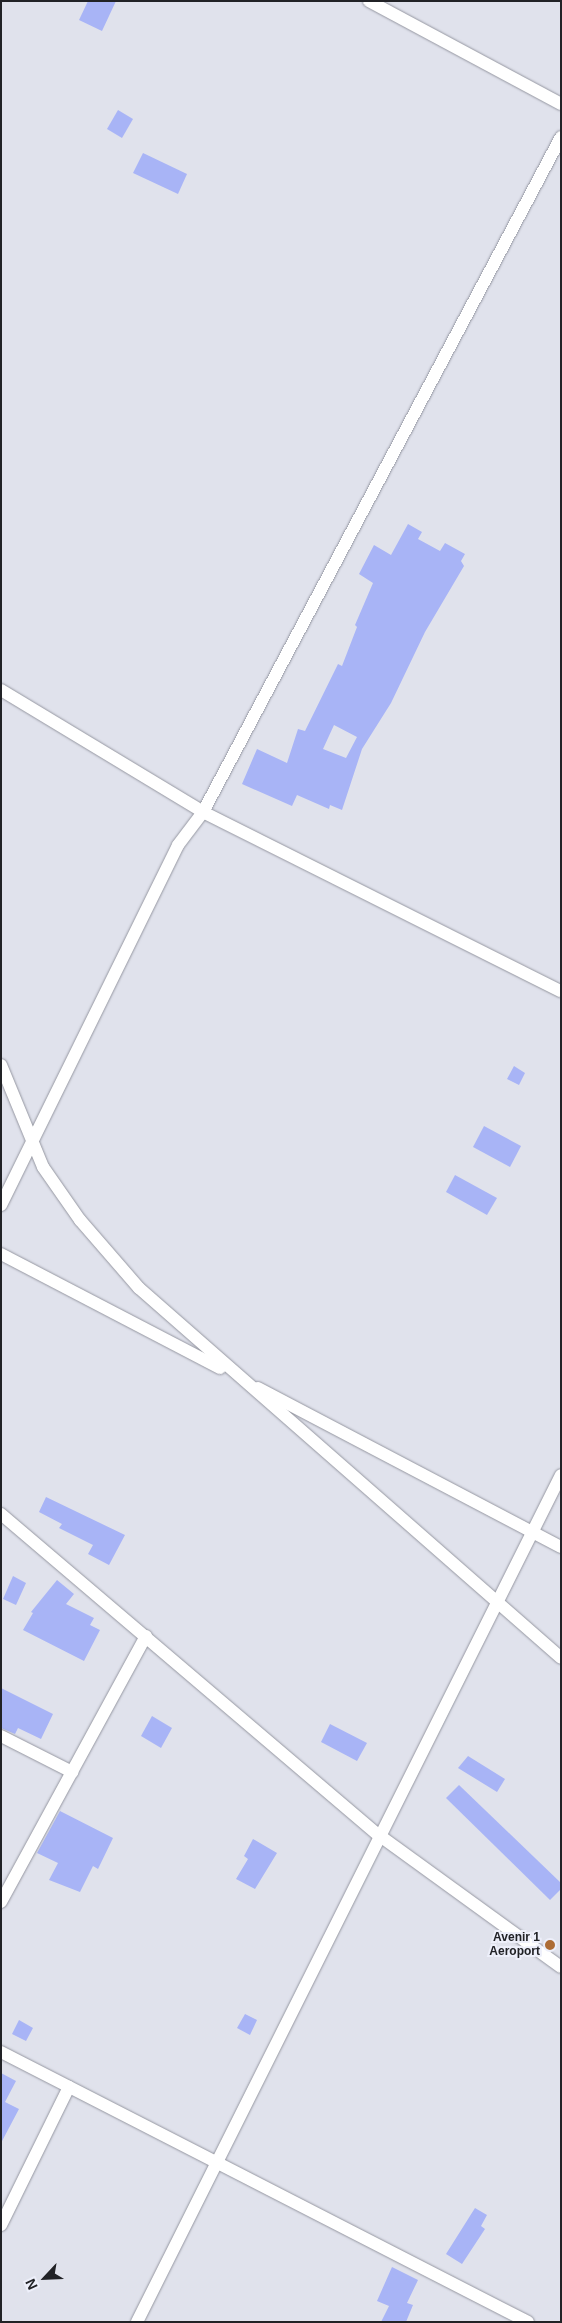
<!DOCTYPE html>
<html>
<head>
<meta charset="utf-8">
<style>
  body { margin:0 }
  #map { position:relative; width:562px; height:2323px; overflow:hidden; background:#e0e2ec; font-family:Helvetica,sans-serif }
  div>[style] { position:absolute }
  .building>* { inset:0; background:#a8b4f6 }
  .roads { filter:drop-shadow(0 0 1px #9597a1) drop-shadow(0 0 1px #9597a1) }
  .minor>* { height:12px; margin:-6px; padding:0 6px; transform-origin:6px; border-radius:6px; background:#fff }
  .dots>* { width:14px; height:14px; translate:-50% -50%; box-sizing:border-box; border:2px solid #edeffa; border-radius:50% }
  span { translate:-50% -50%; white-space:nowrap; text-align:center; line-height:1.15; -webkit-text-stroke:4px #edeffa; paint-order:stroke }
  .poi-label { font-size:12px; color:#212226; font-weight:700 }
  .right { translate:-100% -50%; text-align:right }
  .frame { position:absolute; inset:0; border:2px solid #212226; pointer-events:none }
  .north { position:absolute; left:20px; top:2253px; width:50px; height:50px; -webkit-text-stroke:4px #edeffa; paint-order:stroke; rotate:245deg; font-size:14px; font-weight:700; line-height:20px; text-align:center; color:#212226 }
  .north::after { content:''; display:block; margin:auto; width:18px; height:22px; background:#212226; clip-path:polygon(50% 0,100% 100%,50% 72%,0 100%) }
</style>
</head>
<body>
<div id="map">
  <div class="building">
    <i style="clip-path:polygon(88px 1px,116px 1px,102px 31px,79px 20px)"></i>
    <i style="clip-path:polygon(118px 110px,133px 119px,122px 138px,107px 129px)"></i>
    <i style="clip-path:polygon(143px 153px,187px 174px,178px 194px,133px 173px)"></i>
    <i style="clip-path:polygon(evenodd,408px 524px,422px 532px,418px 539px,440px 551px,445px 543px,465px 554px,461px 561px,464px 566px,425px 632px,391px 703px,362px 749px,342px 810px,330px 805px,329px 809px,297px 795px,292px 806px,242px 784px,257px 749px,287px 763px,298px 729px,305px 731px,338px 664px,342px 666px,357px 627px,355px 625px,373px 583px,359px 574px,374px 545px,391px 555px,408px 524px,334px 725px,357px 737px,346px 758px,323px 749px,334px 725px)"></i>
    <i style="clip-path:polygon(514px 1066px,525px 1073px,519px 1085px,507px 1079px)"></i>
    <i style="clip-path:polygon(484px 1126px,521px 1146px,510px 1167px,473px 1147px)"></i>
    <i style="clip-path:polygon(455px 1175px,497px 1198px,487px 1215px,446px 1192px)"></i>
    <i style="clip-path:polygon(46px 1497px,125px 1535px,109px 1565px,88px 1554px,93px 1545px,59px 1528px,62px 1524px,39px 1512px)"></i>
    <i style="clip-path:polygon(13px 1576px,26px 1583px,16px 1605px,3px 1599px)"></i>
    <i style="clip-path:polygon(57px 1580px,74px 1594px,66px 1604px,94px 1618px,90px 1625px,100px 1630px,84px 1661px,23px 1630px,33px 1613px,31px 1612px)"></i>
    <i style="clip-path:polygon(1px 1688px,53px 1714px,41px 1739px,18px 1728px,15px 1734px,1px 1728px)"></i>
    <i style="clip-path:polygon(152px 1716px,172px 1728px,161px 1748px,141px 1736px)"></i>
    <i style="clip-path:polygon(330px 1724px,367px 1743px,357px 1761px,321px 1742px)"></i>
    <i style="clip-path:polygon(468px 1756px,505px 1779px,497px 1792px,458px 1768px)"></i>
    <i style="clip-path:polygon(459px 1785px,561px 1883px,561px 1889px,550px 1900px,446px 1798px)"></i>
    <i style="clip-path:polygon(60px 1811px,113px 1838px,98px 1869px,93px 1866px,80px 1892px,49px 1880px,58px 1863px,37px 1853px)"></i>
    <i style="clip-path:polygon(253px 1839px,277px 1853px,255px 1889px,236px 1879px,248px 1859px,244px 1856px)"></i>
    <i style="clip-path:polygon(245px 2014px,257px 2020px,250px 2035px,237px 2028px)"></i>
    <i style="clip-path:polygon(19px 2020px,33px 2028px,26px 2041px,12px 2034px)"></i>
    <i style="clip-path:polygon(1px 2073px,16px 2081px,5px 2102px,19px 2109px,1px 2143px)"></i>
    <i style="clip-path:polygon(475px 2208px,487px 2215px,481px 2226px,485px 2229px,462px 2264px,446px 2254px)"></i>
    <i style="clip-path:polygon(392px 2267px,418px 2280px,407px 2303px,413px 2305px,406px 2322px,381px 2322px,389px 2306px,377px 2301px)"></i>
  </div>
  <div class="roads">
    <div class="minor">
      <i style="left:369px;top:1px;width:218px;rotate:28.2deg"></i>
      <i style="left:1px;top:690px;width:236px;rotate:31.1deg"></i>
      <i style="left:203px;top:812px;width:400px;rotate:26.6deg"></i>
      <i style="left:1px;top:1065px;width:110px;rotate:67.6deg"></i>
      <i style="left:43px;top:1167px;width:65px;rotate:55.1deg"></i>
      <i style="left:80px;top:1220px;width:90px;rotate:49.1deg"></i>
      <i style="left:139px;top:1288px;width:561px;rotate:41.24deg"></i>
      <i style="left:1px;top:1205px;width:401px;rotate:-63.8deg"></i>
      <i style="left:178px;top:845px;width:41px;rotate:-52.9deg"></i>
      <i style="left:203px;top:812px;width:764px;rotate:-62.06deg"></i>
      <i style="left:1px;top:1254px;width:247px;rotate:27.5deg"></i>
      <i style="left:258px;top:1388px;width:342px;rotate:27.7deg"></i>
      <i style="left:1px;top:1514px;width:497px;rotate:40.4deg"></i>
      <i style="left:380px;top:1836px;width:223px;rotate:35.9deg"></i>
      <i style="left:1px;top:1736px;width:80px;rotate:26.9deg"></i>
      <i style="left:1px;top:1902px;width:303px;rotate:-61.4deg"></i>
      <i style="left:1px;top:2052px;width:592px;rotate:27.13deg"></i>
      <i style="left:1px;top:2225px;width:154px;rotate:-63.8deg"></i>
      <i style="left:137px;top:2322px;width:947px;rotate:-63.41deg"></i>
    </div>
  </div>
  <div class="dots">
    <i style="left:550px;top:1945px;background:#ad6c35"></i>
  </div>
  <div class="poi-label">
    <span class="right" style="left:540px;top:1945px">Avenir 1<br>Aeroport</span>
  </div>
  <div class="frame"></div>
  <div class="north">N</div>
</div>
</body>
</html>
